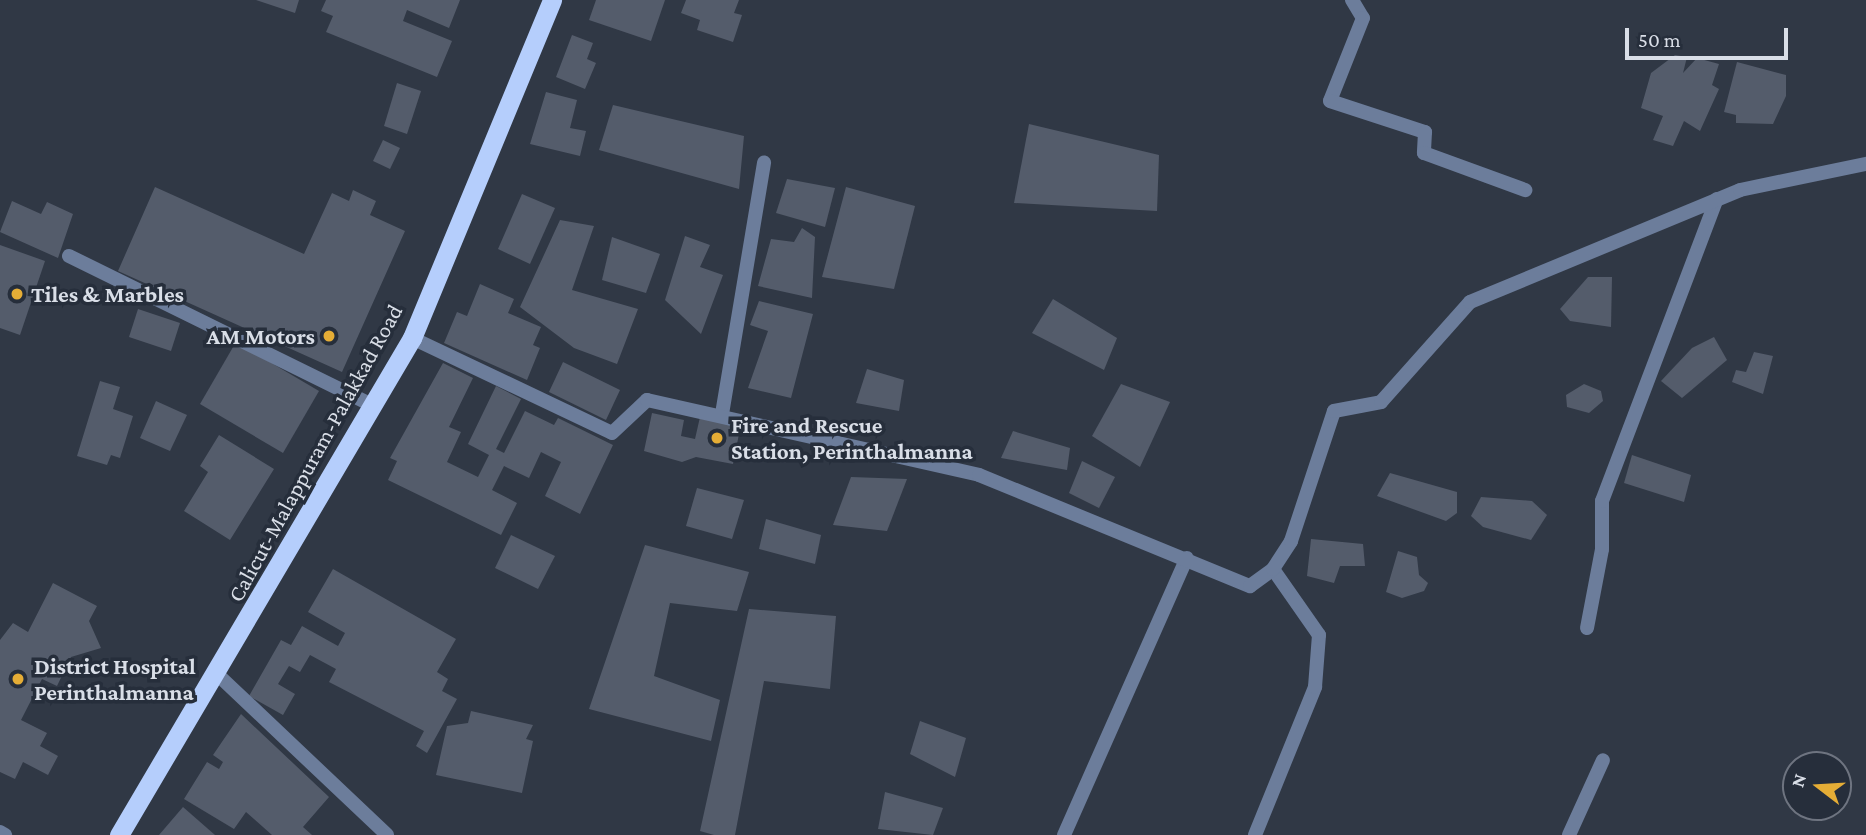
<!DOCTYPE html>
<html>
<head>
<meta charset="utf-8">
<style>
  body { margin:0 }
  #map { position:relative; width:1866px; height:835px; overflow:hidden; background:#303845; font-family:"Crimson Pro",serif }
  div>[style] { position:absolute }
  .building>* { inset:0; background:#545c6b }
  .minor>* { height:14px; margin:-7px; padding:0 7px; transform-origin:7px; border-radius:7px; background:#6c7d9b }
  .tertiary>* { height:14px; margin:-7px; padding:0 7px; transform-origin:7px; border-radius:7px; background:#6c7d9b }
  .trunk>* { height:19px; margin:-9.5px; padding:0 9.5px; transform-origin:9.5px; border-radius:9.5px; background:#b5cefc }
  .dots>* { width:19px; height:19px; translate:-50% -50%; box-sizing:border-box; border:4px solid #262e3b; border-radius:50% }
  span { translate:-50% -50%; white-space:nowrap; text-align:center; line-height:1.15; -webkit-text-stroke:7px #262e3b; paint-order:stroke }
  .poi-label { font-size:23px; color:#d9dee7; font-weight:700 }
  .left { translate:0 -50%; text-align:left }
  .right { translate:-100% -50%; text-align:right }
  .street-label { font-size:23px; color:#d9dee7 }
  .north { position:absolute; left:1782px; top:751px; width:70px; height:70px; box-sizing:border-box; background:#262e3b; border:2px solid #6e7480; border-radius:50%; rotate:287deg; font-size:19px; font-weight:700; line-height:28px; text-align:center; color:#d9dee7 }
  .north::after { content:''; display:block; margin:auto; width:24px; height:32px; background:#e5ad36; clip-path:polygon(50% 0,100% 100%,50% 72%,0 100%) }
  .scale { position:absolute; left:1625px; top:28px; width:163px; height:32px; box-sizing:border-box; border:4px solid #d9dee7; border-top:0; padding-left:9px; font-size:21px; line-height:24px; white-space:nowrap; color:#d9dee7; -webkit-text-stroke:5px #262e3b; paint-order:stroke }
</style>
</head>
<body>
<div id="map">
  <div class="building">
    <i style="clip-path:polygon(256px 0,299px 0,295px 13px)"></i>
    <i style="clip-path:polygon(326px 0,460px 0,449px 28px,407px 10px,403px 21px,452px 41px,437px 77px,326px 32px,333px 16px,321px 11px)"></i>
    <i style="clip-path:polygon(596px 0,665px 0,651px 41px,589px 20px)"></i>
    <i style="clip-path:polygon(686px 0,739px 0,734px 13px,742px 15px,733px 42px,697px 30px,700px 20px,681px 13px)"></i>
    <i style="clip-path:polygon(572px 35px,593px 43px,587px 59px,596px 63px,585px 89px,556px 77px)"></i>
    <i style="clip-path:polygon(1675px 55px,1687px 57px,1683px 73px,1697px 58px,1719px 64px,1712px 85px,1719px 89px,1700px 131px,1684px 121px,1673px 146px,1653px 140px,1663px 116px,1641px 108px,1651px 73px)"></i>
    <i style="clip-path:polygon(1737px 62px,1786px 75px,1786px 96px,1773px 124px,1736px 123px,1736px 115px,1724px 112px)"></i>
    <i style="clip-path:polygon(397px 83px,421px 91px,407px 134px,384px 126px)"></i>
    <i style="clip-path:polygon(546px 92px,577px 100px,570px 128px,586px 131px,580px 156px,530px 144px)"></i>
    <i style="clip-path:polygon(613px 105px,744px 136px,739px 189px,599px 150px)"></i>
    <i style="clip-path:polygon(1029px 124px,1159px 155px,1157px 211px,1014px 203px)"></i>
    <i style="clip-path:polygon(383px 140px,400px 148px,390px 169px,373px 161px)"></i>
    <i style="clip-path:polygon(787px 179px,835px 188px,825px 227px,776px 213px)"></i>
    <i style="clip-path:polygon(155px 187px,304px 254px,332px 193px,349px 201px,353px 190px,376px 201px,370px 215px,405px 231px,342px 372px,118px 271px)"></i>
    <i style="clip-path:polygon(846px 187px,915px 206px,894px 289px,822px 277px)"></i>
    <i style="clip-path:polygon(522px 194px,555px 208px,530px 264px,498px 249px)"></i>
    <i style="clip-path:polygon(12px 201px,41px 214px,47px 202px,73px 214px,58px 258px,0 232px)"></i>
    <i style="clip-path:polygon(560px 220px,594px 226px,572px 290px,638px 309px,617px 364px,574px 348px,520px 307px)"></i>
    <i style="clip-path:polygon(802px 228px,815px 237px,812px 298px,758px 286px,771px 239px,794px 242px)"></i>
    <i style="clip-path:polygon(685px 236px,710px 245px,700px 267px,723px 275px,701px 334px,665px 300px)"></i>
    <i style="clip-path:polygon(612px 237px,660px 254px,646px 293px,602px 280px)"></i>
    <i style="clip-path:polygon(0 245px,45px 261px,20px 335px,0 328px)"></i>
    <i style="clip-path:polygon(1588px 277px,1612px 277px,1611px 327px,1570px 321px,1560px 309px)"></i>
    <i style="clip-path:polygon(480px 284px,514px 299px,508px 313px,541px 327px,533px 345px,540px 348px,527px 380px,444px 343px,457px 312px,467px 316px)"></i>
    <i style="clip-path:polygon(1053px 299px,1117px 338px,1104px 370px,1032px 333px)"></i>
    <i style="clip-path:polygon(759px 301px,813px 314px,791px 398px,748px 388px,768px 331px,750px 325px)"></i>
    <i style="clip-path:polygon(138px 309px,180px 323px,171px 351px,129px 337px)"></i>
    <i style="clip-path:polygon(1714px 337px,1727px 360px,1682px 398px,1661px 381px,1692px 348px)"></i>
    <i style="clip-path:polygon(236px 342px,319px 391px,283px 453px,200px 404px)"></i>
    <i style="clip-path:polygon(1754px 352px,1773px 356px,1763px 394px,1732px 382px,1736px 370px,1746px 372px)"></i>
    <i style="clip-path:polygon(563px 362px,620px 390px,606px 420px,549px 392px)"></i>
    <i style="clip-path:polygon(443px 363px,473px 378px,449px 427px,461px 432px,447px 462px,478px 477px,489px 455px,468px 444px,496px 386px,521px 399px,496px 449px,504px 453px,525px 411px,554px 425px,558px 418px,613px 445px,580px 514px,545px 496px,561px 462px,541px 452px,529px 478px,504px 466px,492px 490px,517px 503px,501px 535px,388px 480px,397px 461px,390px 458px)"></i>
    <i style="clip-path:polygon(867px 369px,904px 380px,899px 411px,856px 403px)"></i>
    <i style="clip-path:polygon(100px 381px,120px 387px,113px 409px,133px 416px,120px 458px,111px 455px,107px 465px,77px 456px)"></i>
    <i style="clip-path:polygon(1121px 384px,1170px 402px,1140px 467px,1092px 436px)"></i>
    <i style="clip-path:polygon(1584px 384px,1601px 391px,1603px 401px,1589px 413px,1567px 407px,1566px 395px)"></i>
    <i style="clip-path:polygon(156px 401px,187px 415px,170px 451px,140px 438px)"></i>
    <i style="clip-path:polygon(652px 413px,684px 420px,681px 436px,695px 439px,700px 417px,741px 424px,733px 464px,696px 457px,682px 462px,644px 451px)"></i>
    <i style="clip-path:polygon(1013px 431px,1070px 448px,1067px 470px,1001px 458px)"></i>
    <i style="clip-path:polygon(219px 435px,274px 469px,230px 540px,184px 511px,208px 472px,200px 466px)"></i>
    <i style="clip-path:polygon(1632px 455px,1691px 475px,1684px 502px,1624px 483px)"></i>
    <i style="clip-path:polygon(1082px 461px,1115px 477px,1099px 508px,1069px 493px)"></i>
    <i style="clip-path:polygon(1390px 473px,1457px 492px,1457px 513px,1446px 521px,1377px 496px)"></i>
    <i style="clip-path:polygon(851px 477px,907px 479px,887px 531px,833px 525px)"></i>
    <i style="clip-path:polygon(697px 488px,744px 500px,732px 539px,686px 526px)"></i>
    <i style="clip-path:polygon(1481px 497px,1532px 501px,1547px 515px,1531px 540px,1483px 527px,1471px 516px)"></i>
    <i style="clip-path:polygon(766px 519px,821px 535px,815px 564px,759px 549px)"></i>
    <i style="clip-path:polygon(511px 535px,555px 556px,538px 589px,495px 568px)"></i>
    <i style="clip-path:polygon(1311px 539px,1363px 544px,1365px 566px,1340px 566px,1334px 583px,1307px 576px)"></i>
    <i style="clip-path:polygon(645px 545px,749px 572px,737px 611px,670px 603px,654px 676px,720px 700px,711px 741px,589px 709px)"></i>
    <i style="clip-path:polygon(1398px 551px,1417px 557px,1419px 575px,1428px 583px,1424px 591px,1402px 598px,1386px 592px)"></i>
    <i style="clip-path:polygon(333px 569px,456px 639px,437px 672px,448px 679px,442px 691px,457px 699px,427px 753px,416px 746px,424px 731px,329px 682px,336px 669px,310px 655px,300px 672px,289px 666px,278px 684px,295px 694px,283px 715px,249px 696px,281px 640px,291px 645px,302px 626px,338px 646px,345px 633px,308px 612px)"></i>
    <i style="clip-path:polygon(53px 583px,97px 606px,89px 621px,101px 648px,71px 657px,57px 686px,42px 679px,21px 720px,47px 733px,40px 746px,58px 756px,48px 775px,23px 762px,15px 779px,0 772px,0 640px,13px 623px,28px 632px)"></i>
    <i style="clip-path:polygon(749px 609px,836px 616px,830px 689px,764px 681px,735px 835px,714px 835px,700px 831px)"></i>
    <i style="clip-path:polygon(471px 711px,533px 725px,526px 739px,533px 741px,522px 793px,436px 775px,447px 726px,468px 723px)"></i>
    <i style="clip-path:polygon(241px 714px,329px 797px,303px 827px,312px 835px,272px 835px,246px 812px,234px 829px,184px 799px,207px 762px,219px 769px,223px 762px,213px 755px)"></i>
    <i style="clip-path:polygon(920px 721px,966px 738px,955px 777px,910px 754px)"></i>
    <i style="clip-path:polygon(885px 792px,943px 808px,933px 835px,878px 829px)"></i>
    <i style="clip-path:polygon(183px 807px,215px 835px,159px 835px)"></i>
  </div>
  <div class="minor">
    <i style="left:1352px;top:0;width:21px;rotate:59deg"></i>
    <i style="left:1363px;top:18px;width:89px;rotate:111.7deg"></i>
    <i style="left:1330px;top:101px;width:100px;rotate:18.1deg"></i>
    <i style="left:1425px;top:132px;width:21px;rotate:93deg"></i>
    <i style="left:1424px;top:153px;width:108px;rotate:20.1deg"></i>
    <i style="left:69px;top:256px;width:340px;rotate:26.2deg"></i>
    <i style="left:722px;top:414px;width:255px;rotate:-80.5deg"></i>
    <i style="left:1587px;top:628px;width:80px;rotate:-79.2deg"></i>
    <i style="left:1602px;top:549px;width:48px;rotate:-90deg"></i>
    <i style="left:1602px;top:501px;width:323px;rotate:-69.2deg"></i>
    <i style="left:217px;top:674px;width:234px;rotate:43.4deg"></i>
    <i style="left:0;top:832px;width:6px;rotate:31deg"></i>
    <i style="left:1064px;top:835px;width:303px;rotate:-66.1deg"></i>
    <i style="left:1255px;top:835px;width:160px;rotate:-67.9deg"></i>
    <i style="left:1315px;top:687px;width:52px;rotate:-85.6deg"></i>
    <i style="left:1319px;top:635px;width:80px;rotate:-124.9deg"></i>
    <i style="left:1569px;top:835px;width:82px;rotate:-65.6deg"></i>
  </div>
  <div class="tertiary">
    <i style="left:412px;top:338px;width:221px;rotate:25.4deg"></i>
    <i style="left:612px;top:433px;width:48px;rotate:-43.3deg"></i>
    <i style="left:647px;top:400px;width:340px;rotate:12.7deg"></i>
    <i style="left:979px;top:475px;width:293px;rotate:22.3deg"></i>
    <i style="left:1250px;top:586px;width:29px;rotate:-36deg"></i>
    <i style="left:1273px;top:569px;width:33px;rotate:-57deg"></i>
    <i style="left:1291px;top:541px;width:137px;rotate:-71.7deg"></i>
    <i style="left:1334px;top:411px;width:48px;rotate:-10.8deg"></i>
    <i style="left:1381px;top:402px;width:134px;rotate:-48.3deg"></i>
    <i style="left:1470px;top:302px;width:292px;rotate:-22.5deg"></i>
    <i style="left:1740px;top:190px;width:129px;rotate:-11.7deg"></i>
  </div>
  <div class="trunk">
    <i style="left:119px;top:835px;width:577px;rotate:-59.48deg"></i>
    <i style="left:412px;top:338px;width:366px;rotate:-67.5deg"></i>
  </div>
  <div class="dots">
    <i style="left:17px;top:294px;background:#e5ad36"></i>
    <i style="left:329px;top:336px;background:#e5ad36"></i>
    <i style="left:717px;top:438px;background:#e5ad36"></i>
    <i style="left:18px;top:679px;background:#e5ad36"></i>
  </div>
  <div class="poi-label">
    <span class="left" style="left:31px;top:294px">Tiles &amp; Marbles</span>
    <span class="right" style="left:315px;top:336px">AM Motors</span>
    <span class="left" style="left:731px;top:438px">Fire and Rescue<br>Station, Perinthalmanna</span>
    <span class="left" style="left:34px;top:679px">District Hospital<br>Perinthalmanna</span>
  </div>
  <div class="street-label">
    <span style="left:315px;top:453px;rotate:-61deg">Calicut-Malappuram-Palakkad Road</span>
  </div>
  <div class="north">N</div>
  <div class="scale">50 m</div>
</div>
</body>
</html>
